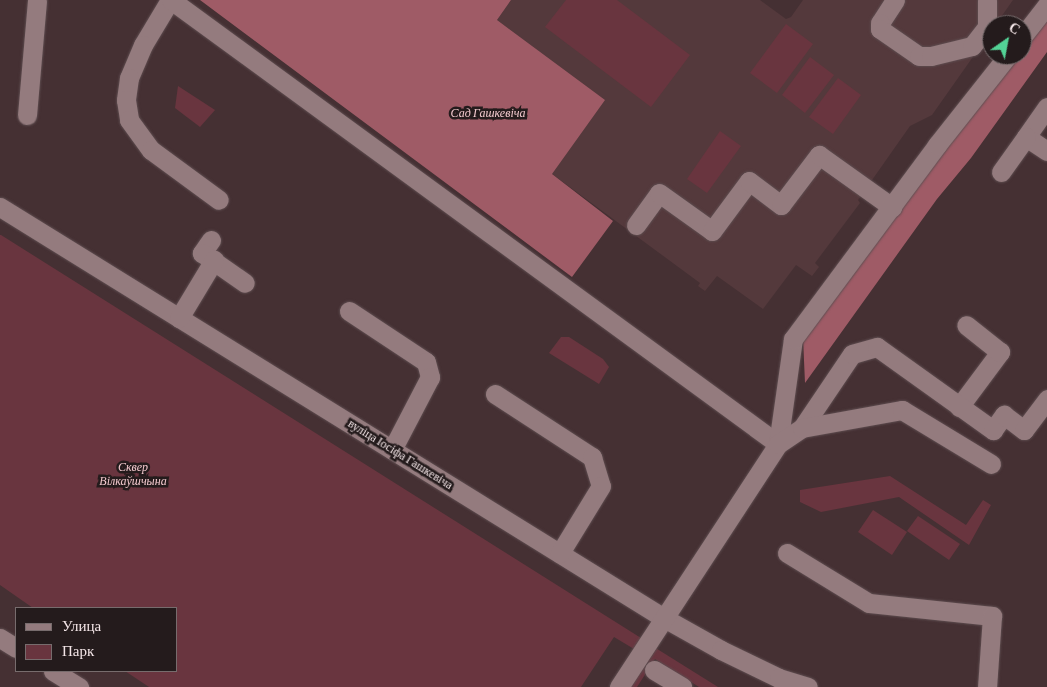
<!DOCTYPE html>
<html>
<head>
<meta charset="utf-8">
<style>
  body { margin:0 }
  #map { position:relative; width:1047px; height:687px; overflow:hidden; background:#453033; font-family:"Crimson Pro",serif }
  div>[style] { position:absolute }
  .built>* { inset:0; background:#54393c }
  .green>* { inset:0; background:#69353f }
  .forest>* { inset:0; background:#9f5b66 }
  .roads { filter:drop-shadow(0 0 1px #5e4d50) drop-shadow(0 0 1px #5e4d50) }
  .minor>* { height:19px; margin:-9.5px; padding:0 9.5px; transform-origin:9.5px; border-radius:9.5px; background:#947b7e }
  span { translate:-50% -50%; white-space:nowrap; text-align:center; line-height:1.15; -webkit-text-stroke:5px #241b1c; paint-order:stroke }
  .park-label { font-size:12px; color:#f3c9ce; font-style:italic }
  .street-label { font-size:12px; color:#f3e5e7 }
  .legend { position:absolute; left:15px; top:607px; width:162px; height:65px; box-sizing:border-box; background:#241b1c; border:1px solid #776c6d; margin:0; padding:6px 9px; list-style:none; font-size:15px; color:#f3e5e7 }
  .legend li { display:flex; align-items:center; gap:10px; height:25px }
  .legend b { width:25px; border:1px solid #776c6d }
  .north { position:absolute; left:982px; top:15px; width:50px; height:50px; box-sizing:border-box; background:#241b1c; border:1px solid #776c6d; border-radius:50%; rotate:33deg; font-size:14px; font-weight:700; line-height:20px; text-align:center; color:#f3e5e7 }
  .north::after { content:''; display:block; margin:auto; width:18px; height:22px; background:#53d396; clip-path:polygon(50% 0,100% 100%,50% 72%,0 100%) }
</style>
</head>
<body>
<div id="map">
  <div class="built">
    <i style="clip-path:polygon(511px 0,760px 0,786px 19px,791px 17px,803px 0,1013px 0,932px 115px,910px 126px,858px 200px,860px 203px,815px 263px,819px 267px,812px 276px,796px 265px,763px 309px,717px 276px,705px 291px,698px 286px,700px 283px,552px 174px,497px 20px)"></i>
  </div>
  <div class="green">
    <i style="clip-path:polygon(566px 0,617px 0,690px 55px,651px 107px,545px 27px)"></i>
    <i style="clip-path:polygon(786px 24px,813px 44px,777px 93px,750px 73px)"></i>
    <i style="clip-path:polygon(810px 57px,834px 75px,805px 113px,782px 95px)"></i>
    <i style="clip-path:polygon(838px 78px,861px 95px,833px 134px,809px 117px)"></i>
    <i style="clip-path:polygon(178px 86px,215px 110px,200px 127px,175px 108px)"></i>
    <i style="clip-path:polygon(720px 131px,741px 146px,707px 193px,687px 179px)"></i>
    <i style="clip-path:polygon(0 235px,1px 235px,641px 638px,634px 649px,614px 637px,581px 687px,149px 687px,125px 671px,176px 671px,176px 608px,33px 608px,0 585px)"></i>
    <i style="clip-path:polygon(561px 337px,569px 337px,603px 359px,609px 367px,599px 384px,549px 353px)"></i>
    <i style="clip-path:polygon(890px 476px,966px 525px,983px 500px,991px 505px,969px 545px,899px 497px,821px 512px,800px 502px,800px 490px)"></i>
    <i style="clip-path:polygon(873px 510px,907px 532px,892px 555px,858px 532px)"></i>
    <i style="clip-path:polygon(918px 516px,960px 544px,949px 560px,907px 531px)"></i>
    <i style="clip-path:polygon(654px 647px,718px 687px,699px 687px,655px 659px,637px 687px,629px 687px)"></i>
  </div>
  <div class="forest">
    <i style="clip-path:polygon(200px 0,511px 0,497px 20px,605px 100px,552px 174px,613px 221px,572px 277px)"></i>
    <i style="clip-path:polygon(1047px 17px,1047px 52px,971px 158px,937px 199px,805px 383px,803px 338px,1018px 55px,1022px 55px,1022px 50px)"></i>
  </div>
  <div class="roads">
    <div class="minor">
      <i style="left:170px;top:0;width:52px;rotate:121deg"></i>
      <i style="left:143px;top:45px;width:36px;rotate:113deg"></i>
      <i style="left:129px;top:78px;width:22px;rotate:98deg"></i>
      <i style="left:126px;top:100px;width:20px;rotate:81deg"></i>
      <i style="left:129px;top:120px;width:37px;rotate:54deg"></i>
      <i style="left:151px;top:150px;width:84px;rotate:36.3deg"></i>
      <i style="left:171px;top:0;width:752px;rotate:36.18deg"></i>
      <i style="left:895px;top:0;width:27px;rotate:123deg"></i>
      <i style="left:880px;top:23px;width:6px;rotate:90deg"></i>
      <i style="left:880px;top:29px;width:47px;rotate:34.7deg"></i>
      <i style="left:919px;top:56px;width:12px"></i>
      <i style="left:931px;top:56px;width:42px;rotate:-13.7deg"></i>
      <i style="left:972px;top:46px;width:24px;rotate:-52deg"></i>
      <i style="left:987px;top:27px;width:27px;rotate:-90deg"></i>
      <i style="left:1022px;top:37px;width:41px;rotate:-52deg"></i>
      <i style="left:1047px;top:107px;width:37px;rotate:125deg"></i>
      <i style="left:1026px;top:137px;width:25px;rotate:34deg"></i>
      <i style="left:27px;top:115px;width:115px;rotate:-85deg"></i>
      <i style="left:1001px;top:172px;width:43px;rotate:-54.5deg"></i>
      <i style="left:0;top:207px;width:781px;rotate:31.76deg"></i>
      <i style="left:664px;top:618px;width:65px;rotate:29.3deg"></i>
      <i style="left:721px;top:650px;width:64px;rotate:25.8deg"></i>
      <i style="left:779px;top:678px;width:30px;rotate:17deg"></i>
      <i style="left:636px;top:225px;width:39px;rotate:-54deg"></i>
      <i style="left:659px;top:193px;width:65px;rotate:35.6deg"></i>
      <i style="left:712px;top:231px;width:62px;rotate:-53.5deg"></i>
      <i style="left:749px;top:181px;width:40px;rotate:37deg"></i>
      <i style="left:781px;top:205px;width:63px;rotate:-52.8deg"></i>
      <i style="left:819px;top:155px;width:90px;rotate:35.5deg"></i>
      <i style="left:211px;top:240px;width:16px;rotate:125deg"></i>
      <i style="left:202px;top:253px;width:52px;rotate:34.9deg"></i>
      <i style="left:349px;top:311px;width:92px;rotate:33.5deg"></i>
      <i style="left:426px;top:362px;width:16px;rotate:75deg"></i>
      <i style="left:430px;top:377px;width:82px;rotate:117.5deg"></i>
      <i style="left:179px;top:318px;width:68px;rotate:-58.9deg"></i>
      <i style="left:495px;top:394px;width:116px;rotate:33deg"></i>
      <i style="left:592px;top:457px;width:30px;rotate:73deg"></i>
      <i style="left:601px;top:486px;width:79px;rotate:121.5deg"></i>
      <i style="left:959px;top:407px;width:69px;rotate:-53.3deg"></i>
      <i style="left:1000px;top:352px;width:43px;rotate:-141.5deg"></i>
      <i style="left:802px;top:428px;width:89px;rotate:-56deg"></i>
      <i style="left:852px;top:354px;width:26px;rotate:-16deg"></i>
      <i style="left:877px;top:347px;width:143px;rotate:35.6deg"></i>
      <i style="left:993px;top:430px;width:19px;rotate:-54deg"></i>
      <i style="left:1004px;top:415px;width:25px;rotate:37deg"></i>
      <i style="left:1024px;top:430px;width:39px;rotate:-53deg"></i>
      <i style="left:778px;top:444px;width:106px;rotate:-81.9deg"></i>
      <i style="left:793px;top:339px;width:242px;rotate:-53.4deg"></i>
      <i style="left:937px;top:145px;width:115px;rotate:-51.7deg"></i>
      <i style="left:787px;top:553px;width:96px;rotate:31.4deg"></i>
      <i style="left:869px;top:603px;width:124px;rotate:6deg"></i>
      <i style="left:992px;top:616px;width:71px;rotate:94deg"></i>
      <i style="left:0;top:638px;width:19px;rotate:32deg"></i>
      <i style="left:654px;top:670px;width:33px;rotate:31deg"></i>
      <i style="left:53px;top:671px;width:31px;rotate:32deg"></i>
      <i style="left:619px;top:687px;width:290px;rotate:-56.8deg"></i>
      <i style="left:778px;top:444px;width:29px;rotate:-34deg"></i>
      <i style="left:802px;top:428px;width:102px;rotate:-10.2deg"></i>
      <i style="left:902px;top:410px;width:104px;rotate:31.2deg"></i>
    </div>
  </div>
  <div class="park-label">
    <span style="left:488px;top:114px">Сад Гашкевіча</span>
    <span style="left:133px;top:475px">Сквер<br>Вілкаўшчына</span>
  </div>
  <div class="street-label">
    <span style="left:400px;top:455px;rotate:32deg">вуліца Іосіфа Гашкевіча</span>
  </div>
  <ul class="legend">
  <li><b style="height:6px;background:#947b7e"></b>Улица</li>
  <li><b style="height:14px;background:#69353f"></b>Парк</li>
  </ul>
  <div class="north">С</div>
</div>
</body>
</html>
